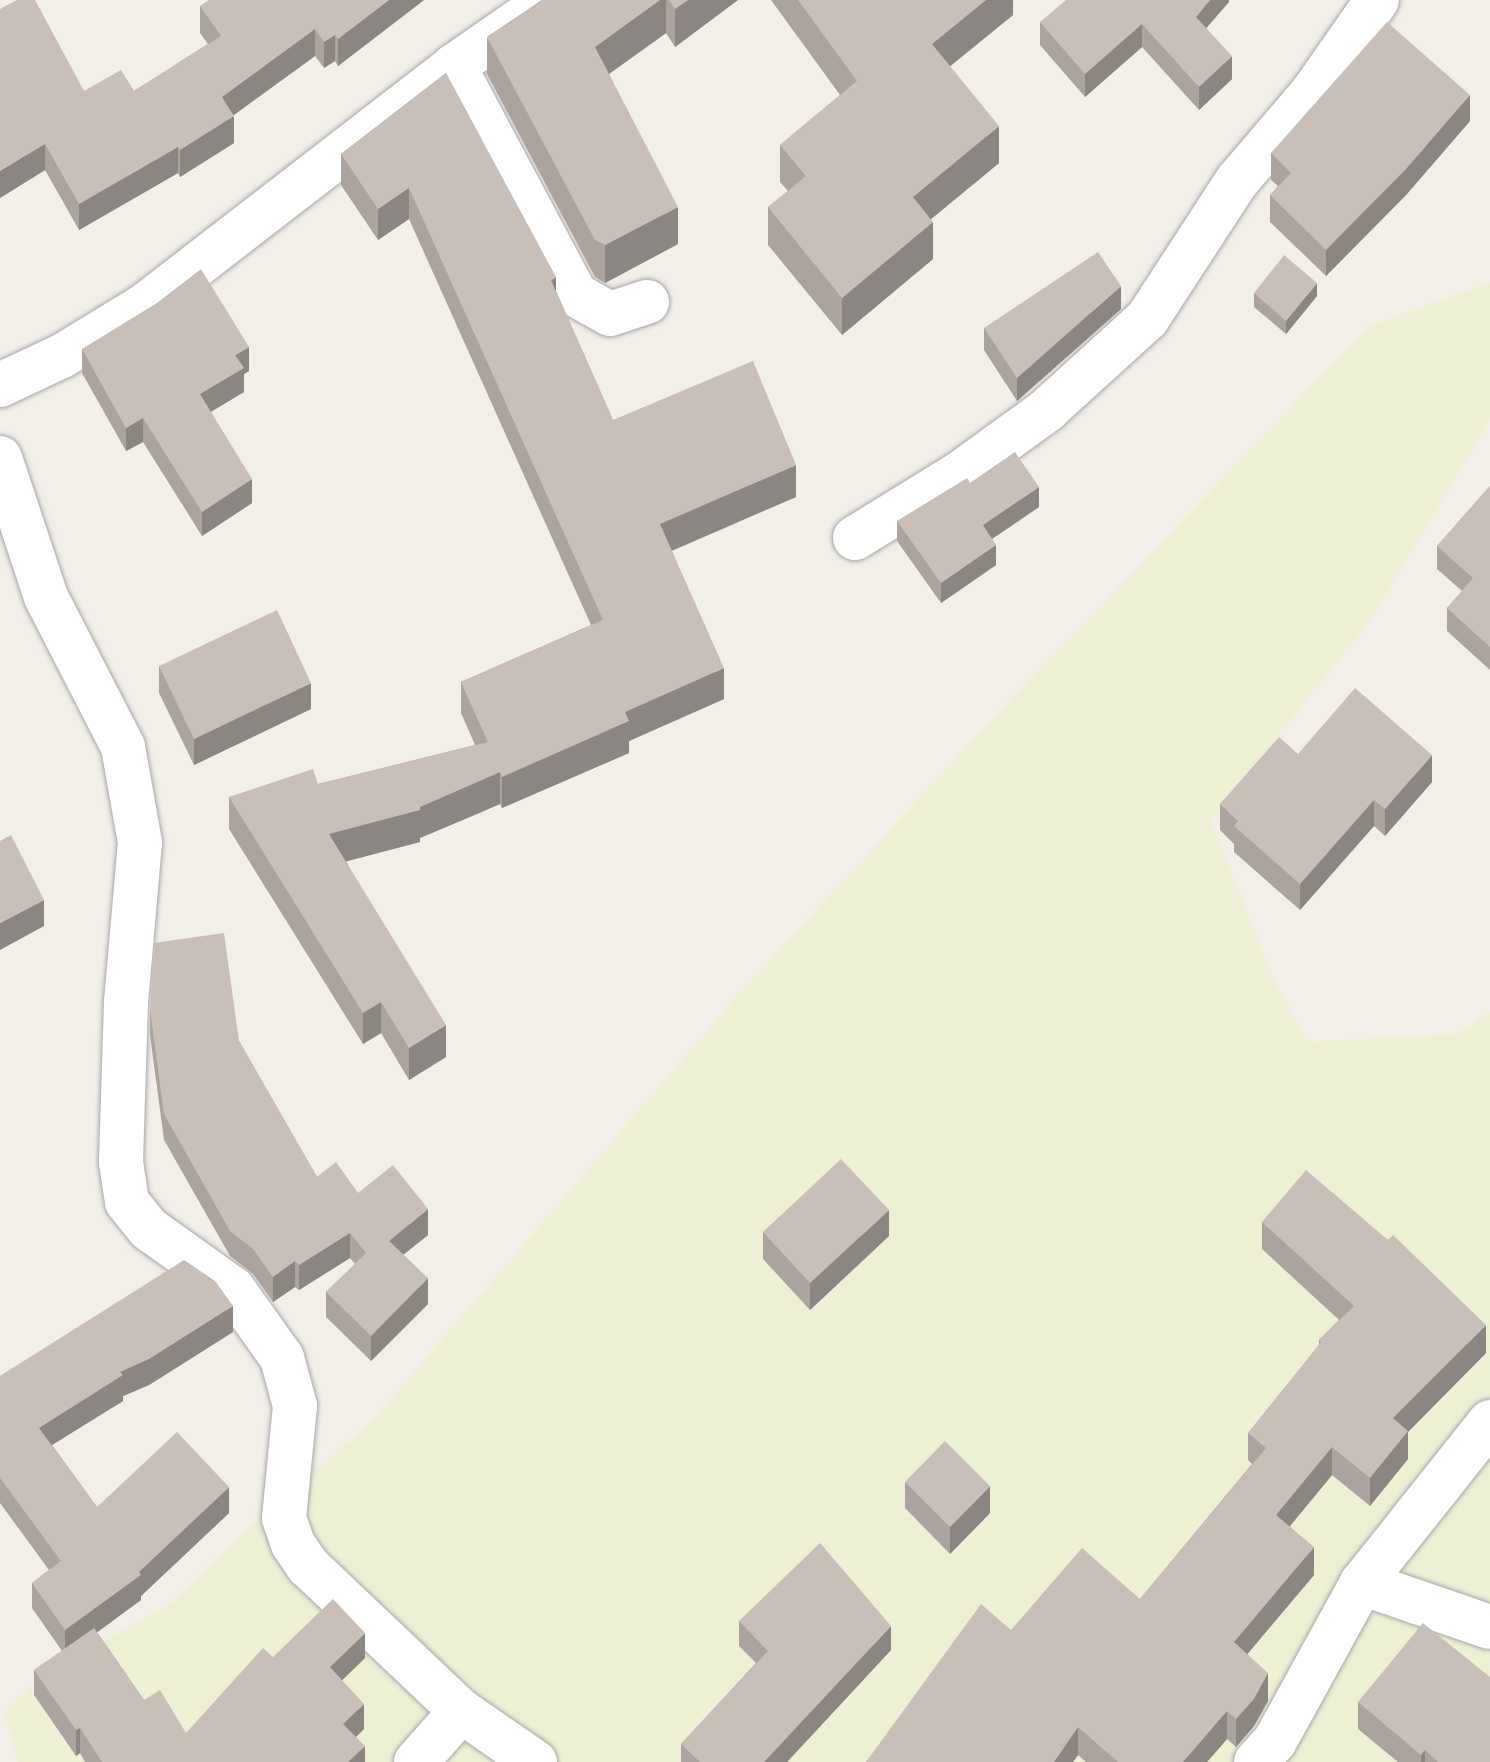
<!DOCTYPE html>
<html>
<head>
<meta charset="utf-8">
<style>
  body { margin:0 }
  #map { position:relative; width:1490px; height:1762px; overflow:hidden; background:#f2efe9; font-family:"Space Grotesk",sans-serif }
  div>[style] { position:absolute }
  .farmland>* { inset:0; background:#eef0d5 }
  .roads { filter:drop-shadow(0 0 2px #a9a9a9) drop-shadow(0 0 2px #a9a9a9) }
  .street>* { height:44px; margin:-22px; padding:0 22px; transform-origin:22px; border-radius:22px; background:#fff }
  .wall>* { inset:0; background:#aba49e }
  .shaded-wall>* { inset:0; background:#8b8681 }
  .building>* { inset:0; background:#c7bfb8 }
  span { translate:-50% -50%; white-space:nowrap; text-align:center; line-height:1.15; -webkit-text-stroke:6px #fff; paint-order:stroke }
</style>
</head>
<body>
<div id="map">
  <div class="farmland">
    <i style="clip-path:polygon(1490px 282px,1490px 420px,1372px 618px,1211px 821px,1274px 980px,1308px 1042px,1461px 1033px,1490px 1010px,1490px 1762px,18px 1762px,4px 1713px,44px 1674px,171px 1603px,243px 1533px,373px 1420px,738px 995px,997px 714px,1369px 326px)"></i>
  </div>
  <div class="roads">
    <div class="street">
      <i style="left:454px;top:66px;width:259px;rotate:62deg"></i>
      <i style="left:576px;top:295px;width:39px;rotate:29deg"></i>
      <i style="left:610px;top:314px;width:39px;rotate:-18deg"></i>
      <i style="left:0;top:385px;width:68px;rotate:-25.1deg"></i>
      <i style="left:62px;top:356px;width:96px;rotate:-31.4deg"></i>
      <i style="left:144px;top:306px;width:392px;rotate:-37.7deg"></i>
      <i style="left:454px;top:66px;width:116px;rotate:-34.8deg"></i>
      <i style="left:0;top:458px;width:146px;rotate:71.7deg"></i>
      <i style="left:46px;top:597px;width:169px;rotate:62.8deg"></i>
      <i style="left:123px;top:747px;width:97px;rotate:79.9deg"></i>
      <i style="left:140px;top:842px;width:161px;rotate:95deg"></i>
      <i style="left:126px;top:1002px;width:160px;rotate:91.8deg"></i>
      <i style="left:121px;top:1162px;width:40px;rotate:81.5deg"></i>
      <i style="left:127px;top:1202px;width:35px;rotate:51deg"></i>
      <i style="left:149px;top:1229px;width:103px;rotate:35.5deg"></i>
      <i style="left:233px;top:1289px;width:85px;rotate:54.6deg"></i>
      <i style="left:282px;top:1358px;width:50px;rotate:74.8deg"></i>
      <i style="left:295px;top:1406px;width:113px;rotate:95.6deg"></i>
      <i style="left:284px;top:1518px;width:28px;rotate:71deg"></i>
      <i style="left:293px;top:1544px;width:27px;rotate:56deg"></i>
      <i style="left:308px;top:1566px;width:211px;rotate:43.5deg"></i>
      <i style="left:461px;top:1711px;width:90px;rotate:34.6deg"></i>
      <i style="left:855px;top:538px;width:122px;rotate:-31.6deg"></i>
      <i style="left:959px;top:474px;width:109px;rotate:-36deg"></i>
      <i style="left:1047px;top:410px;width:135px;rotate:-42.3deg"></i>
      <i style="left:1147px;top:319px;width:165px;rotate:-56.9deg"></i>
      <i style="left:1237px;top:181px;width:116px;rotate:-49.6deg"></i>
      <i style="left:1312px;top:93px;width:113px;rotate:-55deg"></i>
      <i style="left:1362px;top:1583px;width:135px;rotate:19deg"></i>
      <i style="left:416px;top:1762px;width:68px;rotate:-48.6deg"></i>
      <i style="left:1256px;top:1762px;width:28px;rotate:-48deg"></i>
      <i style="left:1275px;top:1741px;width:180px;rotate:-61.2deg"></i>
      <i style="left:1362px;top:1583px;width:206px;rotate:-51.5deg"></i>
    </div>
  </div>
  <div class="wall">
    <i style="clip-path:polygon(424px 0,338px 66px,335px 61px,324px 68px,315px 56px,233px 115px,234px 143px,180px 177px,178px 173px,79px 230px,45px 170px,0 198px,0 9px,84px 91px,134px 91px,208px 44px,200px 33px,200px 6px)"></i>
    <i style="clip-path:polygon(542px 0,738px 0,675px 47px,666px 33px,609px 74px,678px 244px,605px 283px,595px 277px,487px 74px,487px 37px)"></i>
    <i style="clip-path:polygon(771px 0,1013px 0,1013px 15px,950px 66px,999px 163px,931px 219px,933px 259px,842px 335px,768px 245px,768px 207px,788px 191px,780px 182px,780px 145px,840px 95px)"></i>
    <i style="clip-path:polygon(1229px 0,1206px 28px,1232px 79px,1199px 110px,1142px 47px,1085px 97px,1040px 45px,1040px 22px)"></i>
    <i style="clip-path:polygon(446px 73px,556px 291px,613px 420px,796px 497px,671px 550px,724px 699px,629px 741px,629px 753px,502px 808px,500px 804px,420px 838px,420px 842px,346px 861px,446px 1057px,409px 1080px,381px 1033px,363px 1044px,229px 829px,229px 797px,318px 784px,475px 745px,461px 713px,461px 682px,591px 625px,409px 219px,378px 240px,341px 185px,341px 154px)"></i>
    <i style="clip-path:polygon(1470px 121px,1406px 195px,1326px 276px,1270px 222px,1270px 195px,1278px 186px,1271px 180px,1271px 153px)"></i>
    <i style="clip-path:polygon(1254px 293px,1317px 296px,1286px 334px,1254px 307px)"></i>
    <i style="clip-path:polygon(1121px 309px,1017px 401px,984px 350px,984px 328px)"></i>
    <i style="clip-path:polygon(82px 349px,249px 371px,244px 374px,244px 392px,211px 412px,252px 503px,202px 536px,143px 442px,126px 451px,82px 373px)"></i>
    <i style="clip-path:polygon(970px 483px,1039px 507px,992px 539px,996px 565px,941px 603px,897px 541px,897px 521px)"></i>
    <i style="clip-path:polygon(1490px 486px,1490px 670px,1447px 631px,1447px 608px,1462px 591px,1437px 569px,1437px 546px)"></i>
    <i style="clip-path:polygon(159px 666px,311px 709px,194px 765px,159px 693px)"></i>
    <i style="clip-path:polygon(1298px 754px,1432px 782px,1385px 836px,1374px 826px,1300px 910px,1234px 852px,1234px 844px,1220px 830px,1220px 804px)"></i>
    <i style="clip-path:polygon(150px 1010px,239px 1041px,317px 1177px,358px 1193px,428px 1235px,403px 1255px,428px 1304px,371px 1361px,326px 1317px,326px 1292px,355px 1264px,350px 1258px,299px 1290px,295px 1287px,273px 1302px,253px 1274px,230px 1256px,164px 1140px,150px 1035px)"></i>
    <i style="clip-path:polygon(1262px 1222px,1486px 1353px,1408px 1432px,1408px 1459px,1370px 1506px,1332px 1475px,1290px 1526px,1314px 1575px,1247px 1654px,1268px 1701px,1254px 1726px,1236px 1747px,1227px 1739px,1207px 1762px,1086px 1762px,1078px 1755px,1073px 1762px,866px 1762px,1011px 1630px,1140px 1599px,1252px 1464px,1248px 1460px,1248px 1433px,1319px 1346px,1319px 1340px,1339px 1320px,1262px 1249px)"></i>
    <i style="clip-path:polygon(763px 1232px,889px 1236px,810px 1310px,763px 1259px)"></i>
    <i style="clip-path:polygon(233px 1332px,149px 1385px,123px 1396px,123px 1401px,52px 1445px,97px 1507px,229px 1513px,141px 1596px,141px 1600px,97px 1632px,144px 1700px,186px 1733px,273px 1657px,365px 1658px,342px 1680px,364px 1729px,356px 1737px,365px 1762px,85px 1762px,80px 1753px,76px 1756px,34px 1695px,34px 1670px,62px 1651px,32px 1608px,32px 1583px,49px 1570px,0 1503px,0 1376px)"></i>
    <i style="clip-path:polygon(905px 1482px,990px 1513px,950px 1554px,905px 1508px)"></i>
    <i style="clip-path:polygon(739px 1621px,891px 1650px,787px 1762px,681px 1762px,681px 1744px,756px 1663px,739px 1646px)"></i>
    <i style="clip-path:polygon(1358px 1702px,1490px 1762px,1398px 1762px,1358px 1729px)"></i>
  </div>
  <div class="shaded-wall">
    <i style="clip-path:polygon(389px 0,424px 0,338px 66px,338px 39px)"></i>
    <i style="clip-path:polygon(660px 0,666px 0,666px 33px,595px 84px,595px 47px)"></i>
    <i style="clip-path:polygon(688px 0,738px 0,675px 47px,675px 9px)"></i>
    <i style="clip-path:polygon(986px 0,1013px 0,1013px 15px,932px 81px,932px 44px)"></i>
    <i style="clip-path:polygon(1210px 0,1229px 0,1229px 2px,1196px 40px,1196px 17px)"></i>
    <i style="clip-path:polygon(1142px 24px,1142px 47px,1085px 97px,1085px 74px)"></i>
    <i style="clip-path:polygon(315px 29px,315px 56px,223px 123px,234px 116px,234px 143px,180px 177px,180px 150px,222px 97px)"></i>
    <i style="clip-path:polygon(335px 35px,335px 61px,324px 68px,324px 42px)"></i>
    <i style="clip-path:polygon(1232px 56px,1232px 79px,1199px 110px,1199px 87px)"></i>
    <i style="clip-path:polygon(1470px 95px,1470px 121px,1406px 195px,1326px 276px,1326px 250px)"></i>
    <i style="clip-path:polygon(999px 126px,999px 163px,913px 234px,913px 197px)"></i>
    <i style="clip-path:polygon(45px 144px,45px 170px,0 198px,0 171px)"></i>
    <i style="clip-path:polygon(178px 147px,178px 173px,79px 230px,79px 204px)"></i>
    <i style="clip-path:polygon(409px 188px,409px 219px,378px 240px,378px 209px)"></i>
    <i style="clip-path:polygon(678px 207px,678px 244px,605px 283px,605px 245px)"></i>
    <i style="clip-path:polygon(933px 222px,933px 259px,842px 335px,842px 298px)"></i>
    <i style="clip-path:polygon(556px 277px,556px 309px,551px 280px)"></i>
    <i style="clip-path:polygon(1317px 283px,1317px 296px,1286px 334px,1286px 321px)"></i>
    <i style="clip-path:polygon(1121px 286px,1121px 309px,1017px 401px,1017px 378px)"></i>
    <i style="clip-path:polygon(249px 347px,249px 371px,244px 374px,244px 392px,200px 418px,200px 394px,235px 355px)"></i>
    <i style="clip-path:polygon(143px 418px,143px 442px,126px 451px,126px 428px)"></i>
    <i style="clip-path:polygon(796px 465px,796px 497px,660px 556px,660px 524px)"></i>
    <i style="clip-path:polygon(252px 479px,252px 503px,202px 536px,202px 512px)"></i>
    <i style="clip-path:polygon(1039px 487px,1039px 507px,983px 545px,983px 525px)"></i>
    <i style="clip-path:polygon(996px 545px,996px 565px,941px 603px,941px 583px)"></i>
    <i style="clip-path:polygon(724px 668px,724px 699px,629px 741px,629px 753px,502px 808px,502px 777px,625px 712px)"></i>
    <i style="clip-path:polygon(311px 683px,311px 709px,194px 765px,194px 739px)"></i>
    <i style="clip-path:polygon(1432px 755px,1432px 782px,1385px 836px,1385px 809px)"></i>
    <i style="clip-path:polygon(500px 772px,500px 804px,420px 838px,420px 842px,329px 866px,329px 834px,420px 807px)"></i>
    <i style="clip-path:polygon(1374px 800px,1374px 826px,1300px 910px,1300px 884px)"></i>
    <i style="clip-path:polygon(44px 900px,44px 926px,0 950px,0 923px)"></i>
    <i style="clip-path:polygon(381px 1002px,381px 1033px,363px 1044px,363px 1013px)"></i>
    <i style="clip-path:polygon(446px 1025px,446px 1057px,409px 1080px,409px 1048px)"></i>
    <i style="clip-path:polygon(428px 1209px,428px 1235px,389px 1266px,389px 1241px)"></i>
    <i style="clip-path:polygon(889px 1210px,889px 1236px,810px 1310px,810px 1283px)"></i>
    <i style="clip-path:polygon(350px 1233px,350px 1258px,299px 1290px,299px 1265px)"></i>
    <i style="clip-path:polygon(295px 1261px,295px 1287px,273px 1302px,273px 1277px)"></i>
    <i style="clip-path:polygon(428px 1278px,428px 1304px,371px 1361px,371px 1336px)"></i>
    <i style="clip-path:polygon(233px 1306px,233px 1332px,149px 1385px,123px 1396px,123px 1401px,39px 1453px,39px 1428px,120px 1372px)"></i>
    <i style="clip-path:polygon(1486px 1325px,1486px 1353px,1408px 1432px,1408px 1459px,1370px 1506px,1370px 1478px,1393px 1418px)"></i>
    <i style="clip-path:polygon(1332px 1447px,1332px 1475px,1276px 1543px,1276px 1515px)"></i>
    <i style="clip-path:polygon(990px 1486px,990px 1513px,950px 1554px,950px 1527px)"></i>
    <i style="clip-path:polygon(229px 1487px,229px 1513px,141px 1596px,141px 1600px,65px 1656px,65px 1630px,139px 1572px)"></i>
    <i style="clip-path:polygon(1314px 1547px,1314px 1575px,1234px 1670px,1234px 1642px)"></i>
    <i style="clip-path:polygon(891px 1626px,891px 1650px,787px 1762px,764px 1762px)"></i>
    <i style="clip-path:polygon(365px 1633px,365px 1658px,330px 1692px,330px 1667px)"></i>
    <i style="clip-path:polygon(1268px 1673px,1268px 1701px,1254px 1726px,1236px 1747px,1236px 1719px)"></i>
    <i style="clip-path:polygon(364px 1704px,364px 1729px,343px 1749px,343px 1724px)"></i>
    <i style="clip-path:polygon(1227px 1711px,1227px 1739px,1207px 1762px,1183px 1762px)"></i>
    <i style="clip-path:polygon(1078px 1727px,1078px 1755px,1073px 1762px,1054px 1762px)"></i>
    <i style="clip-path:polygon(80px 1728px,80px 1753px,76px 1756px,76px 1730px)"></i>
    <i style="clip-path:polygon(365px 1746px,365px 1762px,348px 1762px)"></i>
    <i style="clip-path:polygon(1425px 1750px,1425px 1762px,1421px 1762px,1421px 1755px)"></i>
  </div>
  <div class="building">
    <i style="clip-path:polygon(17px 0,35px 0,84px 91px,121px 70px,134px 91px,221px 36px,200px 6px,209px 0,389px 0,338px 39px,335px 35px,324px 42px,315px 29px,222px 97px,234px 116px,180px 150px,178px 147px,79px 204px,45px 144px,0 171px,0 9px)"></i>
    <i style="clip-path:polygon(542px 0,660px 0,595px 47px,678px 207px,605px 245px,595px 240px,487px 37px)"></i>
    <i style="clip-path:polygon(669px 0,688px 0,675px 9px)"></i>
    <i style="clip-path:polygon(798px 0,986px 0,932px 44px,999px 126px,913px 197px,933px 222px,842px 298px,768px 207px,806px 176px,780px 145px,857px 81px)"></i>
    <i style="clip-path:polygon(1066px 0,1210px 0,1196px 17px,1232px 56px,1199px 87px,1142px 24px,1085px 74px,1040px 22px)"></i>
    <i style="clip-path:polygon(1387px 22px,1470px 95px,1406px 169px,1326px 250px,1270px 195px,1291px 173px,1271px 153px)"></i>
    <i style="clip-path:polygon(446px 73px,556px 277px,551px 280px,613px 420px,753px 361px,796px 465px,660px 524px,724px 668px,625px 712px,629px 721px,502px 777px,500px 772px,420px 807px,420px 810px,329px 834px,446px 1025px,409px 1048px,381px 1002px,363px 1013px,229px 797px,313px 769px,318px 784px,488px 742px,461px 682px,603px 620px,409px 188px,378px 209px,341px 154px)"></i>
    <i style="clip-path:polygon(1098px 252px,1121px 286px,1017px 378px,984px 328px)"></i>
    <i style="clip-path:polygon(1284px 255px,1317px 283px,1286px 321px,1254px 293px)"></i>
    <i style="clip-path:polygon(201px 269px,249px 347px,235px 355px,244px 368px,200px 394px,252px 479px,202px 512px,143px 418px,126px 428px,82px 349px,157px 303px)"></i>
    <i style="clip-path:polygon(1015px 452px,1039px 487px,983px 525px,996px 545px,941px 583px,897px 521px,967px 478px,970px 483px)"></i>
    <i style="clip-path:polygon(1490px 486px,1490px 647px,1447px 608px,1473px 578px,1437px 546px)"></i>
    <i style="clip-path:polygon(277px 610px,311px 683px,194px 739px,159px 666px)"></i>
    <i style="clip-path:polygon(1355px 688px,1432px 755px,1385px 809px,1374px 800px,1300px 884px,1234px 826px,1238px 821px,1220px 804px,1279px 737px,1298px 754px)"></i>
    <i style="clip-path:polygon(11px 835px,44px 900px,0 923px,0 841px)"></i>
    <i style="clip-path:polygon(224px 933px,239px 1041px,317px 1177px,336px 1162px,358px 1193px,393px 1165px,428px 1209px,389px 1241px,428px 1278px,371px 1336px,326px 1292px,366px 1253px,350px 1233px,299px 1265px,295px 1261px,273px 1277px,253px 1249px,230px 1231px,164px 1114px,150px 1010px,154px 943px)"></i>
    <i style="clip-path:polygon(841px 1159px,889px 1210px,810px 1283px,763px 1232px)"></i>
    <i style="clip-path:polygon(1306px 1170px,1388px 1240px,1393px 1235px,1486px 1325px,1393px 1418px,1408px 1431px,1370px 1478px,1332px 1447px,1276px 1515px,1314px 1547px,1234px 1642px,1268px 1673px,1254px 1699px,1236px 1719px,1227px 1711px,1183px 1762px,1118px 1762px,1078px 1727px,1054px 1762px,866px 1762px,981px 1604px,1011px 1630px,1082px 1548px,1140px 1599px,1266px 1448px,1248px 1433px,1321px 1342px,1319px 1340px,1354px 1306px,1262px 1222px)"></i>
    <i style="clip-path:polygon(184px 1260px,215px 1281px,233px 1306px,149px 1359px,120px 1372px,123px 1375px,39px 1428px,97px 1507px,177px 1432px,229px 1487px,139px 1572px,141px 1575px,65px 1630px,32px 1583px,61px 1561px,0 1478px,0 1376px)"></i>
    <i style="clip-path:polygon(945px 1441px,990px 1486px,950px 1527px,905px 1482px)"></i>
    <i style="clip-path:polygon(820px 1543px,891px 1626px,764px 1762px,700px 1762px,681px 1744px,768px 1651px,739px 1621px)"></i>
    <i style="clip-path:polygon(333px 1599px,365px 1633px,330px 1667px,364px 1704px,343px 1724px,365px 1746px,348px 1762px,102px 1762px,80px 1728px,76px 1730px,34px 1670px,94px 1628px,144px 1700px,160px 1690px,186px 1733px,263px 1648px,273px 1657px)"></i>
    <i style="clip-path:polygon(1423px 1623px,1490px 1677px,1490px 1762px,1438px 1762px,1425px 1750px,1421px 1755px,1358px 1702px)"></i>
  </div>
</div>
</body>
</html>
